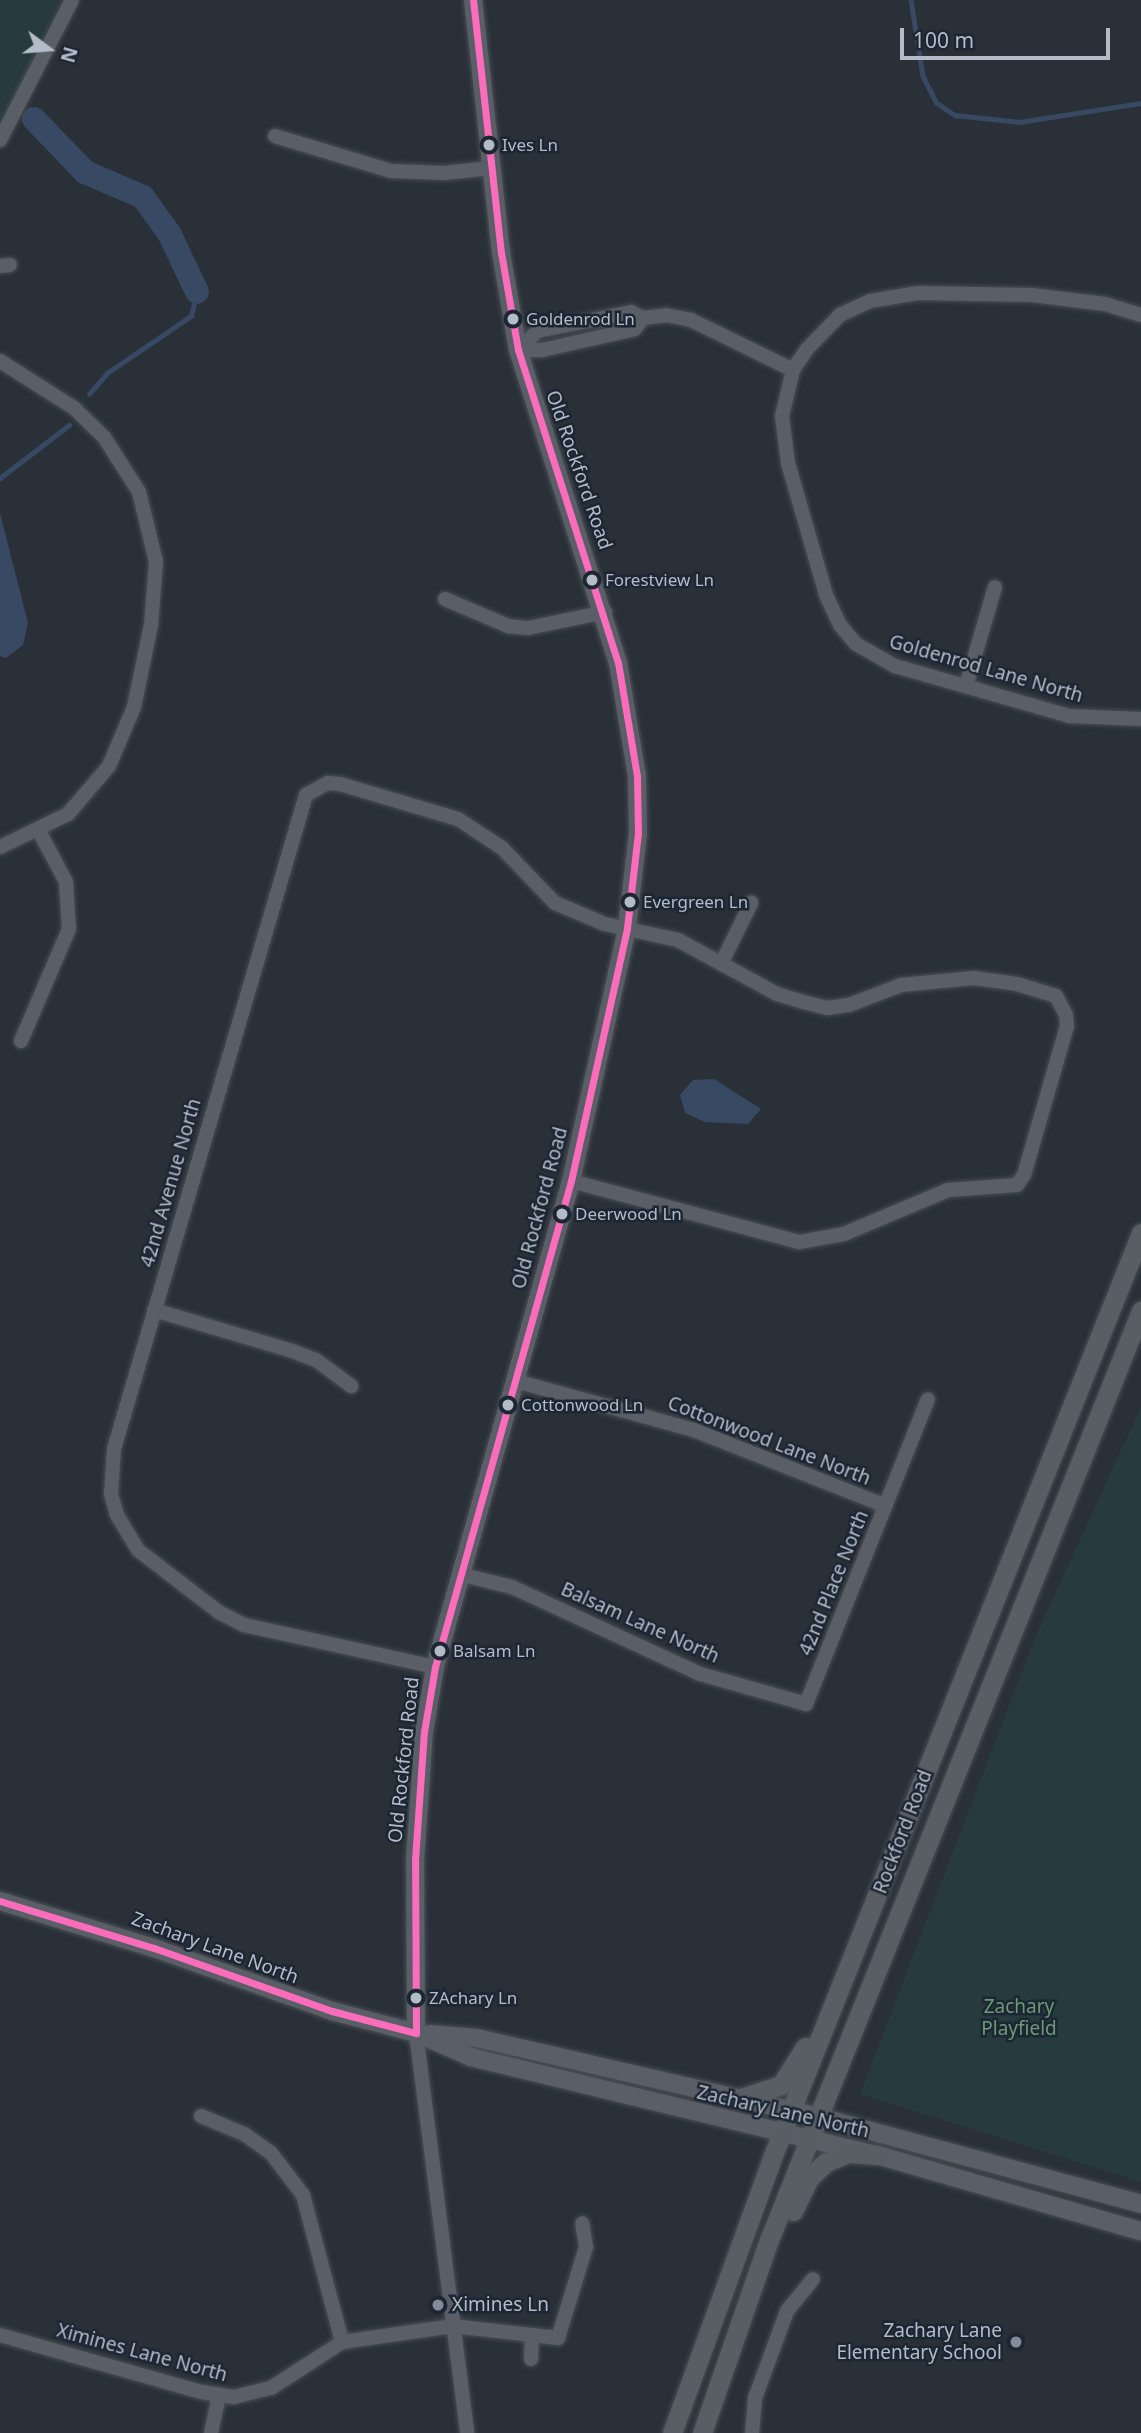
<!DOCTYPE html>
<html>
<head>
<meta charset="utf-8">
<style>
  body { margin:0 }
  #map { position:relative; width:1141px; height:2433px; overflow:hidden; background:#2a3038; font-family:"Noto Sans",sans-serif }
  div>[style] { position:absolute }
  .green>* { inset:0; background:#273a3e }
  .water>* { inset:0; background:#384963 }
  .stream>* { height:4.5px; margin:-2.25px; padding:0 2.25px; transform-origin:2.25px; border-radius:2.25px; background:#384963 }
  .river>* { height:24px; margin:-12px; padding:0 12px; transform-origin:12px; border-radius:12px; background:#384963 }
  .roads { filter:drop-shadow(0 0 2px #484c53) drop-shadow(0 0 2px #484c53) }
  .minor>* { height:14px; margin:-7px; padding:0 7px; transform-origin:7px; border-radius:7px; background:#5a5e66 }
  .tertiary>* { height:18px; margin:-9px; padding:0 9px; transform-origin:9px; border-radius:9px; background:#5a5e66 }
  .secondary>* { height:19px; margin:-9.5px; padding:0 9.5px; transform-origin:9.5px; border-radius:9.5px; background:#595d64 }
  .bus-1>* { height:7px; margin:-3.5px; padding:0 3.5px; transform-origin:3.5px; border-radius:3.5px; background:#fb6dba }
  .dots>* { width:19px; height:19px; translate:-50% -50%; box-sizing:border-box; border:4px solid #1d2633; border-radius:50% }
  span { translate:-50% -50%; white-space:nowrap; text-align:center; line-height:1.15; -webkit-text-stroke:5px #1d2633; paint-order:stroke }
  .bus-label { font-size:17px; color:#b4bcc9 }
  .left { translate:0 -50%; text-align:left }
  .street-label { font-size:19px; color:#b4bcc9 }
  .park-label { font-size:19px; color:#6b9a76 }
  .poi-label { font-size:19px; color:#b4bcc9 }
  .right { translate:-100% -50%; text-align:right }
  .north { position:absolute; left:14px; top:14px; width:70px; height:70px; -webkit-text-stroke:5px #1d2633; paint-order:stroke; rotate:106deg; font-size:19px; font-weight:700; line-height:28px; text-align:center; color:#b4bcc9 }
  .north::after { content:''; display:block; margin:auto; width:24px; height:32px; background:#b4bcc9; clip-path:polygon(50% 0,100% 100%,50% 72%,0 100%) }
  .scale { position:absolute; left:900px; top:28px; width:210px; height:32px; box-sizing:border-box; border:4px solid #b4bcc9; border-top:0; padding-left:9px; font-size:21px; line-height:24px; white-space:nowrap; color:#b4bcc9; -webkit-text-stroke:5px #1d2633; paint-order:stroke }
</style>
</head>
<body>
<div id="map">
  <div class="green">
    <i style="clip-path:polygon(0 0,62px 0,0 125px)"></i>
    <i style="clip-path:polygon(1141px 1407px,1141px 2182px,860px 2094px,1036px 1635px)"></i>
  </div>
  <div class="water">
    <i style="clip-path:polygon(0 513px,28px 623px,23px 645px,6px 658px,0 656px)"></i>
    <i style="clip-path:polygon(714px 1079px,761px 1109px,748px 1124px,705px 1122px,685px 1113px,680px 1095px,693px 1080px)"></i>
  </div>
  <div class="stream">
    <i style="left:911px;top:0;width:77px;rotate:81deg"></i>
    <i style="left:923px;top:76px;width:30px;rotate:63deg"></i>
    <i style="left:937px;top:103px;width:22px;rotate:34deg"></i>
    <i style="left:955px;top:115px;width:64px;rotate:6.2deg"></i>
    <i style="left:1019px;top:122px;width:123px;rotate:-8.9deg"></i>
    <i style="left:89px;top:394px;width:28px;rotate:-49deg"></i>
    <i style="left:107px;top:373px;width:102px;rotate:-34.2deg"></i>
    <i style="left:191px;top:316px;width:25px;rotate:-76deg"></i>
    <i style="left:0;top:478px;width:87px;rotate:-37.5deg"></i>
  </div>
  <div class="river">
    <i style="left:34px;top:119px;width:74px;rotate:46.1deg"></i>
    <i style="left:85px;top:172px;width:63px;rotate:23.3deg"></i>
    <i style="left:143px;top:197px;width:44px;rotate:54.2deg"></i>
    <i style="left:169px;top:233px;width:65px;rotate:64.6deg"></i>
  </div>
  <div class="roads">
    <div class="minor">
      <i style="left:275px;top:136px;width:121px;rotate:16.8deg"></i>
      <i style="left:391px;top:171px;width:53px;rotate:2.2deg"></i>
      <i style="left:444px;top:173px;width:47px;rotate:-6.1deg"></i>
      <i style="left:0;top:140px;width:157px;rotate:-62.8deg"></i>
      <i style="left:0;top:266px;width:10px;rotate:-6deg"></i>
      <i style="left:1141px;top:315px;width:38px;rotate:-163deg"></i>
      <i style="left:1105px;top:304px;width:74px;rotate:-173deg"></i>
      <i style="left:1032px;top:295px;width:114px;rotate:-179deg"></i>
      <i style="left:918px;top:293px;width:49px;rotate:170.5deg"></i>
      <i style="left:870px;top:301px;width:33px;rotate:155deg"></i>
      <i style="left:840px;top:315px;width:47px;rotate:134.1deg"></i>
      <i style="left:807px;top:349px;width:25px;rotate:124deg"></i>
      <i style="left:793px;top:370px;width:47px;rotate:103.4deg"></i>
      <i style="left:782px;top:416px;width:47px;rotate:82.7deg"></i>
      <i style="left:788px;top:463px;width:137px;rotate:73.9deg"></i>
      <i style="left:826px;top:595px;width:33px;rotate:65deg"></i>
      <i style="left:840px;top:625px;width:25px;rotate:50deg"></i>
      <i style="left:856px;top:644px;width:45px;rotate:29.4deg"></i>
      <i style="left:895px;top:666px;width:181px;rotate:16deg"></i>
      <i style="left:1069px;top:716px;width:72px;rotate:2.4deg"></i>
      <i style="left:518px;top:350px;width:28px;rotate:-44deg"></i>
      <i style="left:538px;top:331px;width:95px;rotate:-11.5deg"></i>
      <i style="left:631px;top:312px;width:13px;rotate:27deg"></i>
      <i style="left:643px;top:318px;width:23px;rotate:-7deg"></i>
      <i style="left:666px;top:315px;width:25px;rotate:11deg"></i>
      <i style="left:691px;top:320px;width:114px;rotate:26.1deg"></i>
      <i style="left:518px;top:350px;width:24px"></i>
      <i style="left:542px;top:350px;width:95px;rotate:-12.7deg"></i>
      <i style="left:635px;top:329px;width:14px;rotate:-54deg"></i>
      <i style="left:0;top:361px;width:88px;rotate:32.4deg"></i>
      <i style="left:74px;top:408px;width:42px;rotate:44deg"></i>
      <i style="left:104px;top:437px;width:65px;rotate:57.5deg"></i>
      <i style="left:139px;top:492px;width:72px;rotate:76.3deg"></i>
      <i style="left:156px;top:562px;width:63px;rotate:94.5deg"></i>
      <i style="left:151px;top:625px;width:84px;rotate:101.7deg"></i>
      <i style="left:134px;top:707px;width:64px;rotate:113deg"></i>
      <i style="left:109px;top:766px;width:63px;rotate:130.5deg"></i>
      <i style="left:68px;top:814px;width:76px;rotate:154.1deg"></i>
      <i style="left:445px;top:599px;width:69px;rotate:23.2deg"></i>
      <i style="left:508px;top:626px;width:20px;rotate:6deg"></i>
      <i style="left:528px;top:628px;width:79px;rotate:-11.7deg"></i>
      <i style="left:966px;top:686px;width:103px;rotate:-73.7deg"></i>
      <i style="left:723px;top:960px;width:64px;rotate:-63.8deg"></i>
      <i style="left:21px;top:1041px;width:122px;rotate:-66.8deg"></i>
      <i style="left:69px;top:929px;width:47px;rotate:-93.7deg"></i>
      <i style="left:66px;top:882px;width:58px;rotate:-117.9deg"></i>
      <i style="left:154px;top:1310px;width:144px;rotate:16.5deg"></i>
      <i style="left:292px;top:1351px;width:26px;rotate:21deg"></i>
      <i style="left:316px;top:1360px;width:44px;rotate:36.6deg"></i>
      <i style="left:516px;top:1381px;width:185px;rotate:15.4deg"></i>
      <i style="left:694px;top:1430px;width:206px;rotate:21.6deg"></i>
      <i style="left:459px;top:1574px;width:55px;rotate:13.8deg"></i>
      <i style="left:512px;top:1587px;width:207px;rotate:24.8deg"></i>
      <i style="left:700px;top:1674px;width:110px;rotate:15.8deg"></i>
      <i style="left:806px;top:1704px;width:328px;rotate:-68.2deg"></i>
      <i style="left:435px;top:1667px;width:196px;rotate:-167.6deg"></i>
      <i style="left:244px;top:1625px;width:27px;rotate:-153deg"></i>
      <i style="left:220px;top:1613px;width:103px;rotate:-142.5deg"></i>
      <i style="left:138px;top:1550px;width:41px;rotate:-121deg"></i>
      <i style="left:117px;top:1515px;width:22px;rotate:-106deg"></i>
      <i style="left:111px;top:1494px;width:45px;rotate:-86.2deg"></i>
      <i style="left:114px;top:1449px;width:682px;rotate:-73.64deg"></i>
      <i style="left:306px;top:795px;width:25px;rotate:-29deg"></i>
      <i style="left:328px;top:783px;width:12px;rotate:5deg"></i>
      <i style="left:340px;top:784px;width:123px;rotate:16.5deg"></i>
      <i style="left:458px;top:819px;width:53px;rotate:33.4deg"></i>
      <i style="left:502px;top:848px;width:76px;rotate:46.1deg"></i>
      <i style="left:555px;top:903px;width:54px;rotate:22.8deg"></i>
      <i style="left:605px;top:924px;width:75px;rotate:12.4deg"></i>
      <i style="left:678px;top:940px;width:113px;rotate:28.6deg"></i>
      <i style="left:777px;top:994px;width:27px;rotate:17deg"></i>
      <i style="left:803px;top:1002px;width:25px;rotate:14deg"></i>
      <i style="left:827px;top:1008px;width:22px;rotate:-8deg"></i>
      <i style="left:849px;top:1005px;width:56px;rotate:-21deg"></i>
      <i style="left:901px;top:985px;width:73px;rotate:-5.5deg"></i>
      <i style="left:974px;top:978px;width:43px;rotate:7.9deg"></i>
      <i style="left:1017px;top:984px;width:41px;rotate:17.1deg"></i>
      <i style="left:1056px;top:996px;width:21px;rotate:62deg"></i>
      <i style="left:1066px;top:1015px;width:11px;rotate:85deg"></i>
      <i style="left:1067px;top:1026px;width:155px;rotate:106.1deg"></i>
      <i style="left:1024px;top:1175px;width:12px;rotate:125deg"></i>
      <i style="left:1017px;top:1185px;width:69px;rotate:175.9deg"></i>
      <i style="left:948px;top:1190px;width:113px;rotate:157.1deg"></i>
      <i style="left:844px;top:1234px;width:46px;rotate:169.9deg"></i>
      <i style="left:799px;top:1242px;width:236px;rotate:-165deg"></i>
      <i style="left:416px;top:2033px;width:403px;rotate:82.7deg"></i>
      <i style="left:201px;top:2116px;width:47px;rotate:22.7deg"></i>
      <i style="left:244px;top:2134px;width:33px;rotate:35deg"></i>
      <i style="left:271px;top:2153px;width:53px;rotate:52.7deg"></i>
      <i style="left:303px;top:2195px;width:152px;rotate:75.1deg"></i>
      <i style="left:0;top:2335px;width:210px;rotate:15.8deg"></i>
      <i style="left:202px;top:2392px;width:32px;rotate:9deg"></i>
      <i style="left:234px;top:2397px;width:38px;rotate:-14deg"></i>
      <i style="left:271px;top:2388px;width:85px;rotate:-32.9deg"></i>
      <i style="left:342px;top:2342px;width:112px;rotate:-8.2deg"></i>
      <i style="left:453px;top:2326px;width:106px;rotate:6.5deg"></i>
      <i style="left:558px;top:2338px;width:95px;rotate:-72.9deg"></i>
      <i style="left:586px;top:2247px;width:24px;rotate:-99deg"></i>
      <i style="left:531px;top:2359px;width:24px;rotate:-88deg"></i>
      <i style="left:211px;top:2433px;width:38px;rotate:-78deg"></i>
      <i style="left:752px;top:2433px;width:35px;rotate:-85deg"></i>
      <i style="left:755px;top:2398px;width:93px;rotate:-69.8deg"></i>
      <i style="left:787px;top:2311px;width:41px;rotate:-50.9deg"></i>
    </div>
    <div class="tertiary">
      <i style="left:0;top:1901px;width:161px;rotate:17deg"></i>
      <i style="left:154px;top:1948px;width:189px;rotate:19.5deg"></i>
      <i style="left:332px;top:2011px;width:87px;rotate:14.7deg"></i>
      <i style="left:416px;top:2033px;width:60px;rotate:23.6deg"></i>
      <i style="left:471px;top:2057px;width:418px;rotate:13.6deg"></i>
      <i style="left:877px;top:2155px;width:275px;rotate:16.1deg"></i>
      <i style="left:416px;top:2033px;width:173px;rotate:-90.3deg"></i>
      <i style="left:415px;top:1860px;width:128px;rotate:-86deg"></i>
      <i style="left:424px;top:1732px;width:66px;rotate:-80.4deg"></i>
      <i style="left:435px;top:1667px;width:505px;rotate:-74.37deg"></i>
      <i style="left:571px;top:1181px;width:259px;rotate:-77.5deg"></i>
      <i style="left:627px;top:928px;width:96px;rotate:-83.4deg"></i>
      <i style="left:638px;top:833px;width:57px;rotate:-91deg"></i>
      <i style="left:637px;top:776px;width:115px;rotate:-99.5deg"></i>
      <i style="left:618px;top:663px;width:329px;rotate:-107.7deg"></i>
      <i style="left:518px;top:350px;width:98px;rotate:-99.9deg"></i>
      <i style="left:501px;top:253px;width:255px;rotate:-96.3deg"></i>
      <i style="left:430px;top:2034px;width:47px;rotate:4.9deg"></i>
      <i style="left:477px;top:2038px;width:351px;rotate:13deg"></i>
      <i style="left:819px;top:2117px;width:334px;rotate:15.1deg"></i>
    </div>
    <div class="secondary">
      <i style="left:738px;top:2099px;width:45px;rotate:-18deg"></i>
      <i style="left:781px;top:2085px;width:45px;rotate:-57.7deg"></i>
      <i style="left:793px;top:2211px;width:37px;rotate:-64deg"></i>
      <i style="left:809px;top:2178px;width:23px;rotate:-43deg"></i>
      <i style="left:826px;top:2162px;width:24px;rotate:-22deg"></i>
      <i style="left:848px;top:2153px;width:29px;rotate:4deg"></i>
      <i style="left:672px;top:2433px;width:293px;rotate:-70deg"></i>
      <i style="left:772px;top:2158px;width:996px;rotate:-68.25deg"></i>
      <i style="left:702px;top:2433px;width:204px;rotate:-70.9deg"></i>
      <i style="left:769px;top:2240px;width:1001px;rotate:-68.18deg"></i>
    </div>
  </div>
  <div class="bus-1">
    <i style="left:0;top:1901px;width:161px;rotate:17deg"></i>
    <i style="left:154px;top:1948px;width:189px;rotate:19.5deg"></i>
    <i style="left:332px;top:2011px;width:87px;rotate:14.7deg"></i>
    <i style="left:416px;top:2033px;width:173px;rotate:-90.3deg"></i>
    <i style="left:415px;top:1860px;width:128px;rotate:-86deg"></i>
    <i style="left:424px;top:1732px;width:66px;rotate:-80.4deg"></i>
    <i style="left:435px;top:1667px;width:505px;rotate:-74.37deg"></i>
    <i style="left:571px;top:1181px;width:259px;rotate:-77.5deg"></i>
    <i style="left:627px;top:928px;width:96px;rotate:-83.4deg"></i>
    <i style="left:638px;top:833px;width:57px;rotate:-91deg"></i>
    <i style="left:637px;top:776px;width:115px;rotate:-99.5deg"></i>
    <i style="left:618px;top:663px;width:329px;rotate:-107.7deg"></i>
    <i style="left:518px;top:350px;width:98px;rotate:-99.9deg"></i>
    <i style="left:501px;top:253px;width:255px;rotate:-96.3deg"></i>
  </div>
  <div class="dots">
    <i style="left:489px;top:145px;background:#b4bcc9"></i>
    <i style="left:513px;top:319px;background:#b4bcc9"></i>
    <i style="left:592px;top:580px;background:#b4bcc9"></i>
    <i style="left:630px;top:902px;background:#b4bcc9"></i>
    <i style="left:562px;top:1214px;background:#b4bcc9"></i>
    <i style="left:508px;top:1405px;background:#b4bcc9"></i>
    <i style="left:440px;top:1651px;background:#b4bcc9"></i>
    <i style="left:416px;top:1998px;background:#b4bcc9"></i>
    <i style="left:438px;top:2305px;background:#848b96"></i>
    <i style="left:1016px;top:2342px;background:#848b96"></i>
  </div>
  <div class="bus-label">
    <span class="left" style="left:502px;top:145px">Ives Ln</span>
    <span class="left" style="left:526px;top:319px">Goldenrod Ln</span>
    <span class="left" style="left:605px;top:580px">Forestview Ln</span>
    <span class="left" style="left:643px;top:902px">Evergreen Ln</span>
    <span class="left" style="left:575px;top:1214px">Deerwood Ln</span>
    <span class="left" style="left:521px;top:1405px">Cottonwood Ln</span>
    <span class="left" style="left:453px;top:1651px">Balsam Ln</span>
    <span class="left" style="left:429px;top:1998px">ZAchary Ln</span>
  </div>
  <div class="street-label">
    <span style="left:579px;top:470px;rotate:71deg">Old Rockford Road</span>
    <span style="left:986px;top:669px;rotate:16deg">Goldenrod Lane North</span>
    <span style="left:171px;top:1183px;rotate:-74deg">42nd Avenue North</span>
    <span style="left:540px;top:1208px;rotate:-75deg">Old Rockford Road</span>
    <span style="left:769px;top:1441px;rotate:21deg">Cottonwood Lane North</span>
    <span style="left:834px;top:1583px;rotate:-68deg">42nd Place North</span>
    <span style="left:640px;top:1623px;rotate:24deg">Balsam Lane North</span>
    <span style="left:404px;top:1760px;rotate:-84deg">Old Rockford Road</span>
    <span style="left:903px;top:1832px;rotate:-69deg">Rockford Road</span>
    <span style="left:215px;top:1948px;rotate:20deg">Zachary Lane North</span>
    <span style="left:783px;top:2112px;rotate:13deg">Zachary Lane North</span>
    <span style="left:142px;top:2353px;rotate:15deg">Ximines Lane North</span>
  </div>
  <div class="park-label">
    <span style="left:1019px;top:2018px">Zachary<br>Playfield</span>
  </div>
  <div class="poi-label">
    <span class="left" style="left:452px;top:2305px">Ximines Ln</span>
    <span class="right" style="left:1002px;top:2342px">Zachary Lane<br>Elementary School</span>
  </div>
  <div class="north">N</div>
  <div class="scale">100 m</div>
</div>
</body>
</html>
